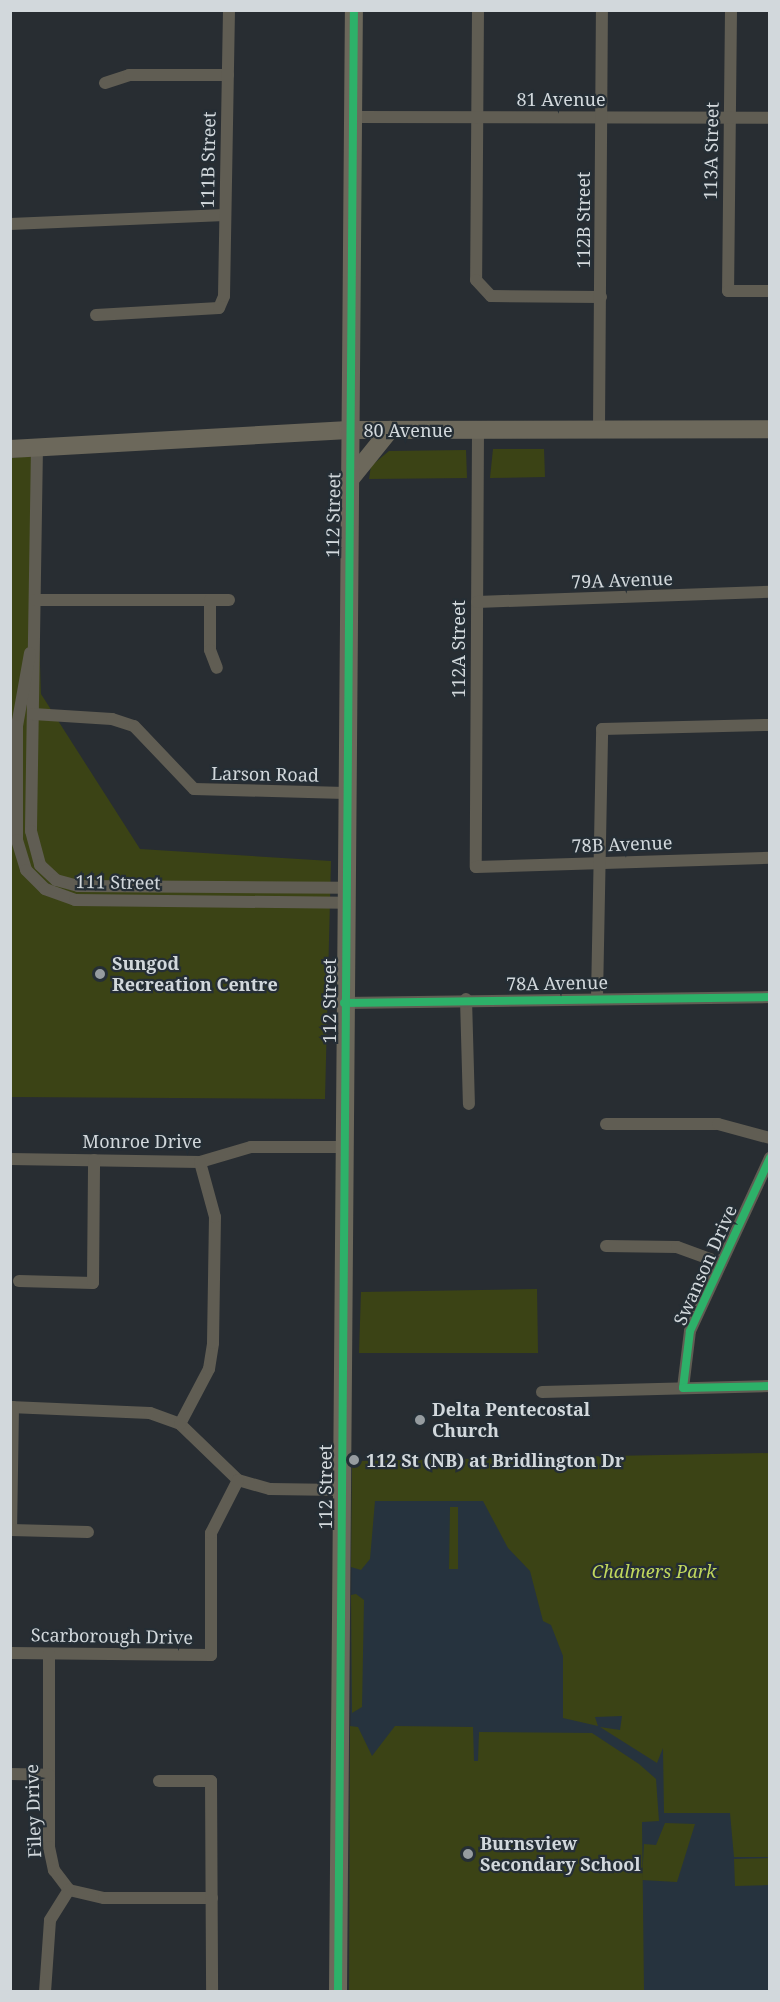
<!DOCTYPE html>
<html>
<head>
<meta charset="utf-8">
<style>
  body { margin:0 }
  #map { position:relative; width:780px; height:2002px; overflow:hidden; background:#282d32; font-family:"Noto Serif",serif }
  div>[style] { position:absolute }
  .built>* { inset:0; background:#26333e }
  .green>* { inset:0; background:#3b4315 }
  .street>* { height:12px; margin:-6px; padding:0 6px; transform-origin:6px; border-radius:6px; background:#605d53 }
  .secondary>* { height:18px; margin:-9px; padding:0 9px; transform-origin:9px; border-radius:9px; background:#6c685b }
  .cycleway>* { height:8px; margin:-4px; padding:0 4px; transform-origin:4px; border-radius:4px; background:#2db169 }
  .dots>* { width:16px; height:16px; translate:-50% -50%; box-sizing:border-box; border:3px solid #252e35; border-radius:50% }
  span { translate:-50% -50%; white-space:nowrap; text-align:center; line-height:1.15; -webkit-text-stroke:4.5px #252e35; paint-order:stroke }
  .street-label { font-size:18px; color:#d2d8dc }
  .poi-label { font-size:18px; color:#d2d8dc; font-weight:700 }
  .left { translate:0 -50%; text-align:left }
  .park-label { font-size:18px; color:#c1d85d; font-style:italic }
  .frame { position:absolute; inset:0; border:12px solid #d2d8dc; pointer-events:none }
</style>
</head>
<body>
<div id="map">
  <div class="built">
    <i style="clip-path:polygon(486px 1459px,769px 1713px,769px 1991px,349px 1992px,352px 1461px)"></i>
  </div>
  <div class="green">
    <i style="clip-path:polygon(493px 449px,544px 449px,545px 477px,490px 478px)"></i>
    <i style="clip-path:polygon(466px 450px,467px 478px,369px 479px,371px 466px,389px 451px)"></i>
    <i style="clip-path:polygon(33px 456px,41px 694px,140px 849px,331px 861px,325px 1099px,11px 1097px,10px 458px)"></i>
    <i style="clip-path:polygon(537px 1289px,538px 1353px,359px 1353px,361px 1292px)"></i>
    <i style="clip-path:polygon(769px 1453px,769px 1857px,734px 1857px,730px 1813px,664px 1813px,663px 1748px,657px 1763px,600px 1727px,620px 1730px,622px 1716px,595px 1717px,598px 1726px,563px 1718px,563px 1656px,551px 1625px,543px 1621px,530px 1571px,508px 1548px,483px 1501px,375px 1501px,370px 1559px,361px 1570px,351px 1567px,352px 1466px,357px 1461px)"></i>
    <i style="clip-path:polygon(450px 1507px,458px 1507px,458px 1569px,449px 1569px)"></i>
    <i style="clip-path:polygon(356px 1594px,364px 1600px,362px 1707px,352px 1713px,351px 1595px)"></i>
    <i style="clip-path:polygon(350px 1726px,358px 1727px,372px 1756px,395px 1726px,473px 1727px,474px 1761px,478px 1761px,479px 1732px,592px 1733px,639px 1764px,656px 1779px,659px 1821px,642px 1822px,644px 1991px,349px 1991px)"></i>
    <i style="clip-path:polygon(665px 1823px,695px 1824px,677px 1882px,642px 1880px,644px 1844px,656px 1845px)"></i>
    <i style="clip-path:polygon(769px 1858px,769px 1885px,735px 1886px,734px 1859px)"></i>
  </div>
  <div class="street">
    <i style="left:478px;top:10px;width:270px;rotate:90.4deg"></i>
    <i style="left:476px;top:280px;width:22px;rotate:47deg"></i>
    <i style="left:491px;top:296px;width:110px;rotate:0.5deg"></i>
    <i style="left:731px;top:10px;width:281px;rotate:90.6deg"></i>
    <i style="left:728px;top:291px;width:42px"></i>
    <i style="left:105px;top:83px;width:25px;rotate:-18deg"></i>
    <i style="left:129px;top:75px;width:99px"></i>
    <i style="left:352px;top:117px;width:418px;rotate:0.1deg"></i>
    <i style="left:10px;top:224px;width:215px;rotate:-2.4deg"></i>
    <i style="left:96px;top:315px;width:123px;rotate:-3.3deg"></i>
    <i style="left:219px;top:308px;width:13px;rotate:-67deg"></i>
    <i style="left:224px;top:296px;width:286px;rotate:-89deg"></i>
    <i style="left:599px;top:429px;width:419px;rotate:-89.6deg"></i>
    <i style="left:478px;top:430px;width:437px;rotate:90.3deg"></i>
    <i style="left:476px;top:867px;width:294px;rotate:-1.8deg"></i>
    <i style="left:37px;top:447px;width:384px;rotate:90.9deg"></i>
    <i style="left:31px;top:831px;width:35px;rotate:75deg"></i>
    <i style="left:40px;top:865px;width:22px;rotate:43deg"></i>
    <i style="left:56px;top:880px;width:23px;rotate:15deg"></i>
    <i style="left:78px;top:886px;width:267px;rotate:0.4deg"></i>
    <i style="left:35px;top:600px;width:175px"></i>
    <i style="left:210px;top:600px;width:50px;rotate:90deg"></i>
    <i style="left:210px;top:650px;width:19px;rotate:69deg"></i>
    <i style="left:210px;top:600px;width:19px"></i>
    <i style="left:477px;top:602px;width:293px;rotate:-2deg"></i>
    <i style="left:30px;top:653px;width:74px;rotate:100.1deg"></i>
    <i style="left:17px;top:726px;width:114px;rotate:90deg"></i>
    <i style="left:17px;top:840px;width:31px;rotate:73deg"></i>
    <i style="left:26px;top:870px;width:27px;rotate:45deg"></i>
    <i style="left:45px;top:889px;width:32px;rotate:20deg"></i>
    <i style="left:75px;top:900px;width:270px;rotate:0.6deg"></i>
    <i style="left:33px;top:714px;width:79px;rotate:3.6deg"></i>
    <i style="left:112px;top:719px;width:23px;rotate:18deg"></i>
    <i style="left:134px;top:726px;width:87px;rotate:46.4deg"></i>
    <i style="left:194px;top:789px;width:151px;rotate:1.5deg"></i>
    <i style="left:597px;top:998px;width:269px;rotate:-88.9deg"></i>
    <i style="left:602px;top:729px;width:168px;rotate:-1.4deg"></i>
    <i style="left:466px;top:999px;width:105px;rotate:88.4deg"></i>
    <i style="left:344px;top:1003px;width:426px;rotate:-0.8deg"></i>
    <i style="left:606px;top:1124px;width:112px"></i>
    <i style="left:718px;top:1124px;width:54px;rotate:15.1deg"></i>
    <i style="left:10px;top:1159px;width:190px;rotate:0.9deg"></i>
    <i style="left:200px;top:1162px;width:53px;rotate:-16.4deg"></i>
    <i style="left:251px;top:1147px;width:92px"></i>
    <i style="left:606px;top:1246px;width:71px;rotate:0.8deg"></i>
    <i style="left:677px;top:1247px;width:47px;rotate:20deg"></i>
    <i style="left:19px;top:1281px;width:74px;rotate:1.5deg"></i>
    <i style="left:93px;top:1283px;width:123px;rotate:-89.5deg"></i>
    <i style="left:683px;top:1388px;width:57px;rotate:-83deg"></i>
    <i style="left:690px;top:1331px;width:191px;rotate:-65.2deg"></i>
    <i style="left:542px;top:1392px;width:228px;rotate:-1.5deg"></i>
    <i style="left:10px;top:1407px;width:140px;rotate:2.5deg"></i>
    <i style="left:150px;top:1413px;width:32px;rotate:20deg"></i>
    <i style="left:180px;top:1424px;width:81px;rotate:44deg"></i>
    <i style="left:238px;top:1480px;width:33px;rotate:16deg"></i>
    <i style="left:270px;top:1489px;width:70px;rotate:0.8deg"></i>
    <i style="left:13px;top:1407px;width:123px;rotate:90.9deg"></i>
    <i style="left:11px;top:1530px;width:77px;rotate:1.5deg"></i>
    <i style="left:180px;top:1424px;width:62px;rotate:-62.2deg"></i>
    <i style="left:209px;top:1369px;width:26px;rotate:-81deg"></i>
    <i style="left:213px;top:1343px;width:126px;rotate:-89.1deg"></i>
    <i style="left:215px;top:1217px;width:57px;rotate:-105.3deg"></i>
    <i style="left:10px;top:1653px;width:201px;rotate:0.6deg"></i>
    <i style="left:211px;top:1655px;width:122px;rotate:-90deg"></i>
    <i style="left:211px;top:1533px;width:59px;rotate:-63deg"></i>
    <i style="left:49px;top:1654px;width:193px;rotate:90deg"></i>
    <i style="left:49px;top:1847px;width:24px;rotate:78deg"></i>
    <i style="left:54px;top:1870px;width:25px;rotate:53deg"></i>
    <i style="left:69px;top:1890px;width:36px;rotate:13deg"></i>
    <i style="left:104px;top:1898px;width:108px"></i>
    <i style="left:10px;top:1774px;width:39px;rotate:1deg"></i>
    <i style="left:159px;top:1781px;width:52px"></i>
    <i style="left:211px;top:1781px;width:211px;rotate:89.7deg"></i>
    <i style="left:45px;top:1992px;width:72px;rotate:-86deg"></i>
    <i style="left:50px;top:1920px;width:36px;rotate:-58deg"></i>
  </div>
  <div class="secondary">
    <i style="left:10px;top:449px;width:339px;rotate:-3.2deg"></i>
    <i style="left:348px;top:430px;width:422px;rotate:-0.1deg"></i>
    <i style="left:348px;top:482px;width:67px;rotate:-51.1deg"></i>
    <i style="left:338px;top:1992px;width:1982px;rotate:-89.54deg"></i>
  </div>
  <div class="cycleway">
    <i style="left:344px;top:1003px;width:426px;rotate:-0.8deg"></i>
    <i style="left:770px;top:1158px;width:191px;rotate:114.8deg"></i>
    <i style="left:690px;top:1331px;width:57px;rotate:97deg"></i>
    <i style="left:683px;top:1388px;width:87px;rotate:-1.3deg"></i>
    <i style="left:338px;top:1992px;width:1982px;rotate:-89.54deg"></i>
  </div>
  <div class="dots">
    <i style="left:100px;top:974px;background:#969ca0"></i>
    <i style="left:420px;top:1420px;background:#969ca0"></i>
    <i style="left:354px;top:1460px;background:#969ca0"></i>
    <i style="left:468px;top:1854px;background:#969ca0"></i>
  </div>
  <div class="street-label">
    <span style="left:561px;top:99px">81 Avenue</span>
    <span style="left:711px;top:151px;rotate:-89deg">113A Street</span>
    <span style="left:208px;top:160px;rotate:-89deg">111B Street</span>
    <span style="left:583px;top:220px;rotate:-90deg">112B Street</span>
    <span style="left:408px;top:430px">80 Avenue</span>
    <span style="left:333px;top:515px;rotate:-89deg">112 Street</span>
    <span style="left:622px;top:580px;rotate:-2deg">79A Avenue</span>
    <span style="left:458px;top:649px;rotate:-90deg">112A Street</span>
    <span style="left:265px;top:774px;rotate:1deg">Larson Road</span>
    <span style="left:622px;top:844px;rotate:-2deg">78B Avenue</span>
    <span style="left:118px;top:882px;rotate:1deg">111 Street</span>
    <span style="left:557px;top:983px;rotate:-1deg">78A Avenue</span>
    <span style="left:329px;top:1001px;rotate:-90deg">112 Street</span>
    <span style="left:142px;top:1141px">Monroe Drive</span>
    <span style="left:705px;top:1265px;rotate:-66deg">Swanson Drive</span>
    <span style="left:325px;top:1487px;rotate:-90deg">112 Street</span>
    <span style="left:112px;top:1636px;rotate:1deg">Scarborough Drive</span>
    <span style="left:33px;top:1811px;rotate:-92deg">Filey Drive</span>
  </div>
  <div class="poi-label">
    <span class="left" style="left:112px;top:974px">Sungod<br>Recreation Centre</span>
    <span class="left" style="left:432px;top:1420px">Delta Pentecostal<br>Church</span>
    <span class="left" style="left:366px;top:1460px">112 St (NB) at Bridlington Dr</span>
    <span class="left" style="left:480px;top:1854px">Burnsview<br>Secondary School</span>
  </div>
  <div class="park-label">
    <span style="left:654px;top:1571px">Chalmers Park</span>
  </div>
  <div class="frame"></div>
</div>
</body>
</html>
